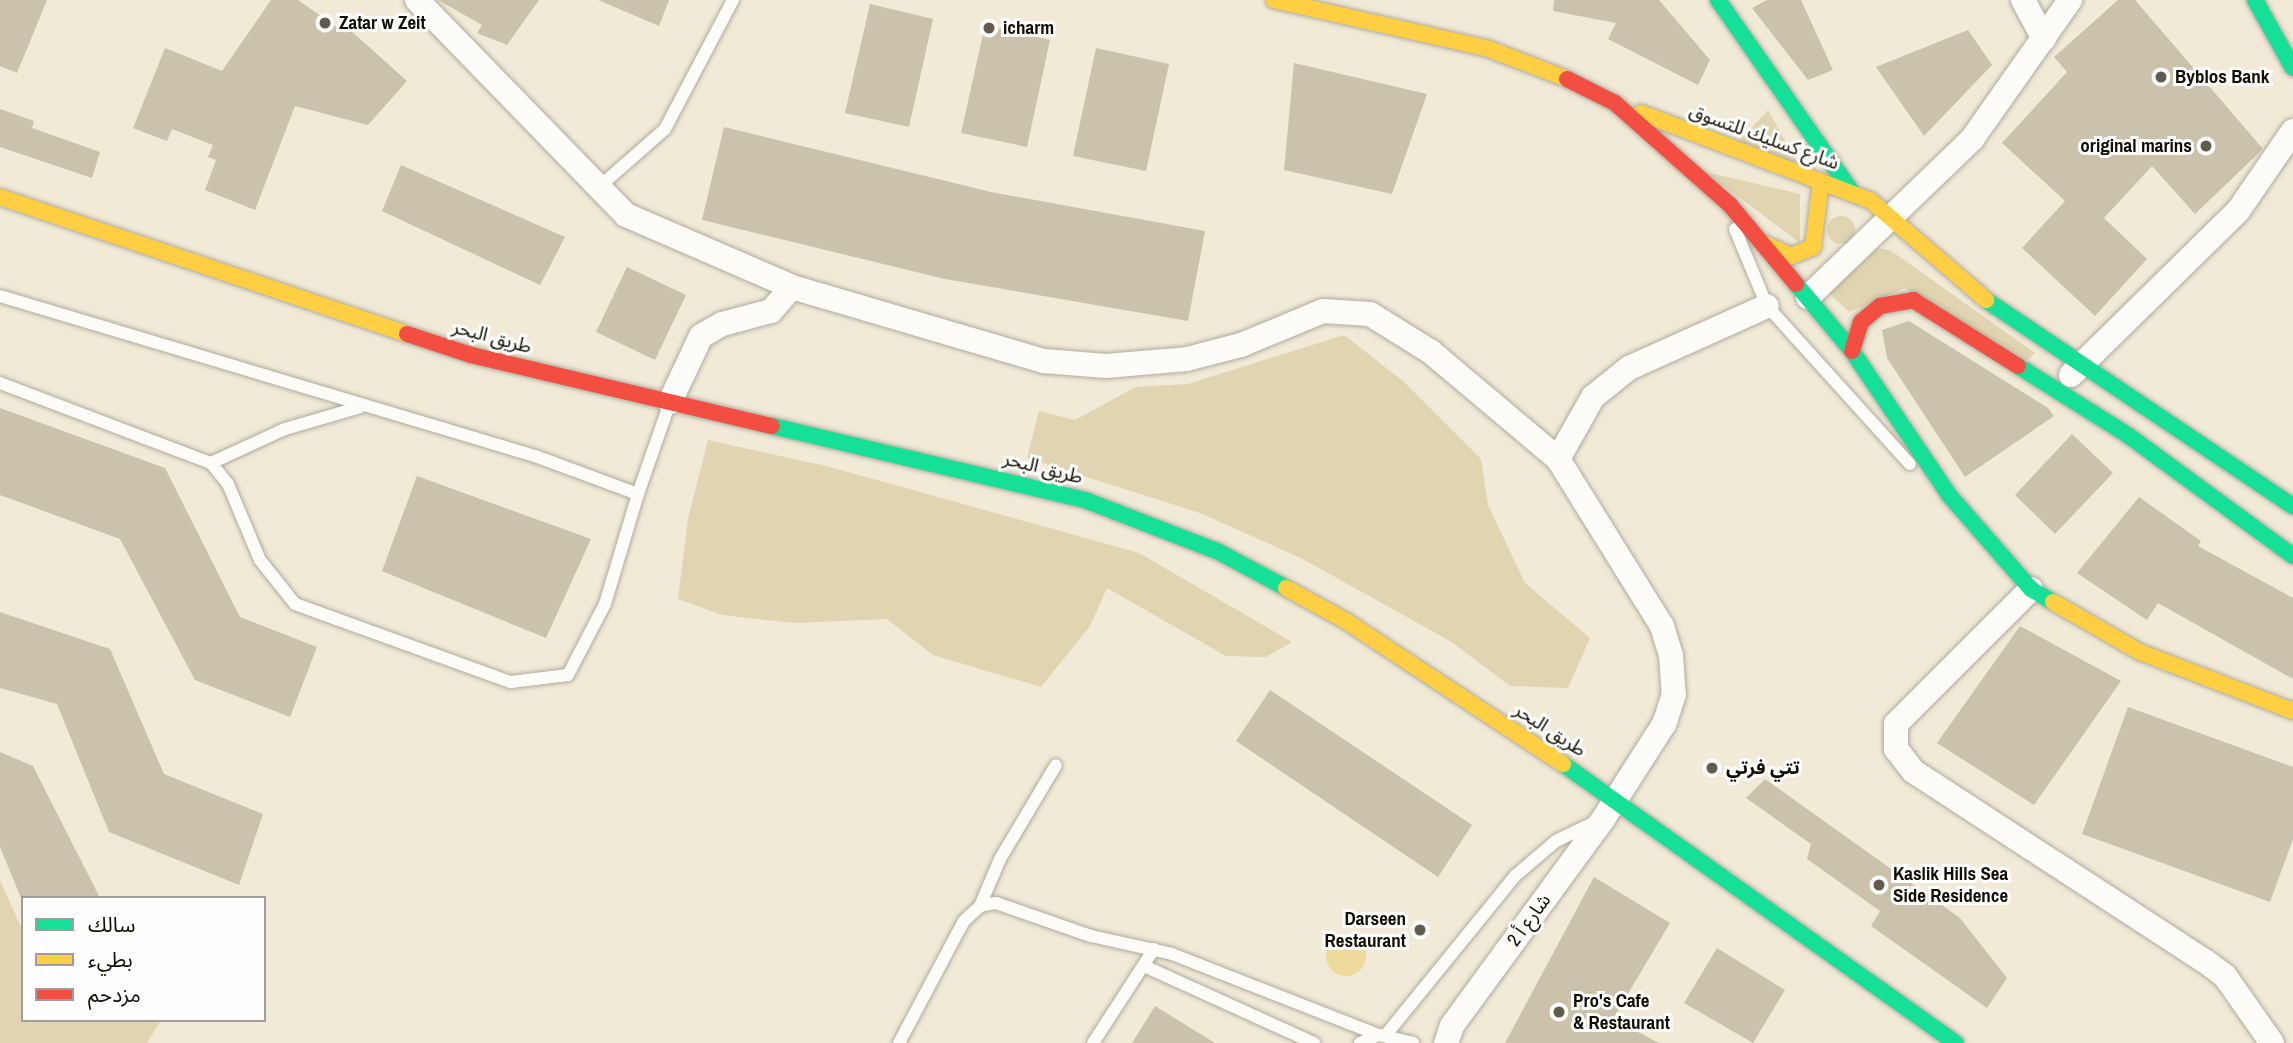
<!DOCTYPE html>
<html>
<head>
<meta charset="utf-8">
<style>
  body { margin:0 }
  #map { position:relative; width:2293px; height:1043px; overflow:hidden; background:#f1ead7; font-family:"Archivo Narrow","Noto Sans Arabic",sans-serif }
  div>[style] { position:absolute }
  .green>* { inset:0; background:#e0d4b1 }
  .round { border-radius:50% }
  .water>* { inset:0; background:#eeda9c }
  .building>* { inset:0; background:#cac2aa }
  .roads { filter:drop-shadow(0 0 2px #b0ab9c) drop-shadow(0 0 2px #b0ab9c) }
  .lane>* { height:12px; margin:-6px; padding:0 6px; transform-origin:6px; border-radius:6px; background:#fdfcf9 }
  .street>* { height:24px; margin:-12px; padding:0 12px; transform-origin:12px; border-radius:12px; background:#fdfcf9 }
  .fast>* { height:16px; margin:-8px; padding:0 8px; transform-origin:8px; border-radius:8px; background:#16e098 }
  .slow>* { height:16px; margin:-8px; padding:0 8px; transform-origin:8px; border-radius:8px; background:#ffcf43 }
  .jam>* { height:16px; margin:-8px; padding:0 8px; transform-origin:8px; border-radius:8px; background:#f24e42 }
  .dots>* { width:19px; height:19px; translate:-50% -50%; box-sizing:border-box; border:4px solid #fefefe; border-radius:50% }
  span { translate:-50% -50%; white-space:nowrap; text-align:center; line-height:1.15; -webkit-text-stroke:6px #fefefe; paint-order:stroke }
  .poi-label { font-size:19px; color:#120e03; font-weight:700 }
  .left { translate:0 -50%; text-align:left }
  .right { translate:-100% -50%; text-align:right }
  .street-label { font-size:19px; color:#120e03 }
  .legend { position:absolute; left:21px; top:896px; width:245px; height:126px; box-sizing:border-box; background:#fefefe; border:2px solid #a09e9a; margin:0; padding:9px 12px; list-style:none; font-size:21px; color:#120e03 }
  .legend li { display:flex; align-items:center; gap:14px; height:35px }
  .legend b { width:35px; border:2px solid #a09e9a }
</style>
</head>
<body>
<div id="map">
  <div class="green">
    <i style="clip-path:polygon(1768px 110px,1799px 166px,1739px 141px)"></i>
    <i style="clip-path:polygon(1706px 172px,1800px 194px,1800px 243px)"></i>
    <i class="round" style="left:1827px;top:216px;width:28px;height:28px"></i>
    <i style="clip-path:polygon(1871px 247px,1890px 250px,2035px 353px,2027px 360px,1905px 288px,1849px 312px,1826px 290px)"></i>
    <i style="clip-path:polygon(1344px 335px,1403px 381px,1481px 459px,1488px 505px,1525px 583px,1590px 638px,1568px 688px,1510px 686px,1450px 641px,1301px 558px,1200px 513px,1027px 458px,1039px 411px,1075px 420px,1136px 387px,1188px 384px)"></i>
    <i style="clip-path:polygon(708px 440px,830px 467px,1139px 553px,1292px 642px,1266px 657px,1226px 656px,1107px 588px,1090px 626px,1041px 687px,933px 655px,887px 619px,794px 623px,722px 615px,678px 599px,688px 519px)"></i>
    <i style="clip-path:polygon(0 880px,23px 932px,23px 1020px,161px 1020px,147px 1043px,0 1043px)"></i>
  </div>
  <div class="water">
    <i class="round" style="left:1326px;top:936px;width:40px;height:40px"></i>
  </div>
  <div class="building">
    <i style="clip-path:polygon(0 0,47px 0,17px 73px,0 66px)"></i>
    <i style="clip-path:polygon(271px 0,298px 0,345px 33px,349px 29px,407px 81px,368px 125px,295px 106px,255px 210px,205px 190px,216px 160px,208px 157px,213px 145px,172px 129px,167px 141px,133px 128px,165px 48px,222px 71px)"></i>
    <i style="clip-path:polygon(438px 0,539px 0,507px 45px,477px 33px,482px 25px)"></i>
    <i style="clip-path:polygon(598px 0,669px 0,659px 26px)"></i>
    <i style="clip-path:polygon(1554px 0,1659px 0,1710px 60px,1698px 85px,1608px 39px,1616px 23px,1553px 11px)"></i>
    <i style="clip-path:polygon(1767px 0,1801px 0,1833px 70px,1808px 80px,1752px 8px)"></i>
    <i style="clip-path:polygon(2118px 0,2135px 0,2263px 149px,2195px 214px,2152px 166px,2104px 218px,2147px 259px,2095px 316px,2022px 248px,2065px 201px,2002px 143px,2067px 72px,2054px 57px)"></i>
    <i style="clip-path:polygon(870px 4px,933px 19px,909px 127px,845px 113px)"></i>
    <i style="clip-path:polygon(985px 25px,1050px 40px,1027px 147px,961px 133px)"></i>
    <i style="clip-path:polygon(1968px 30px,1992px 65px,1924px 136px,1876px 67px)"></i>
    <i style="clip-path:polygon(1096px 48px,1169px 64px,1146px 171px,1073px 156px)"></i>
    <i style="clip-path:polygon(1294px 63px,1427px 94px,1392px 194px,1284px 170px)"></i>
    <i style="clip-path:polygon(0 109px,34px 121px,32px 128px,100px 152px,92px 178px,0 147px)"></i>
    <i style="clip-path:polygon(724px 127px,991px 192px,1205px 231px,1188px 321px,945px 279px,702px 220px)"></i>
    <i style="clip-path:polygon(401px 165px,565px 237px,540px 285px,382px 211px)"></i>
    <i style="clip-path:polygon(627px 267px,686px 295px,655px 360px,596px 332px)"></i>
    <i style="clip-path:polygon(1909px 321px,2048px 408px,2054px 416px,1965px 477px,1887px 358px,1882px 330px)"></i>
    <i style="clip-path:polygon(0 408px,165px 468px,240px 617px,317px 647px,290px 717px,195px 680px,120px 539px,0 495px)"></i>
    <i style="clip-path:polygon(2072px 434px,2113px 473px,2055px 534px,2015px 495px)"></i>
    <i style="clip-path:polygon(417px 476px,591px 539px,546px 638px,382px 571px)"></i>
    <i style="clip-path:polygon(2139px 497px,2201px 541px,2198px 546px,2293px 598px,2293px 679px,2158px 603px,2147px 620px,2077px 573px)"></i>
    <i style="clip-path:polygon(0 612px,110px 649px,164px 774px,263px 814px,239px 885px,109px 832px,57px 704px,0 688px)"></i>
    <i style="clip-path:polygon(2020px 626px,2121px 681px,2034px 805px,1937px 743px)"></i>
    <i style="clip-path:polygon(1270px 690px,1472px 825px,1438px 877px,1236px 741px)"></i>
    <i style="clip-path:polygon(2128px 707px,2293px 767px,2293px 839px,2270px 902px,2082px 834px)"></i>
    <i style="clip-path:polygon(0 752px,33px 766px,100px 898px,21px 898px,0 847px)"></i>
    <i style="clip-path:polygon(1765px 779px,1960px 918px,2007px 978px,1987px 1008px,1871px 926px,1880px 911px,1807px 859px,1811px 844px,1746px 798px)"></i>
    <i style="clip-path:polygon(1594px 877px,1670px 923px,1613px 1019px,1659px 1043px,1505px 1043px)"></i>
    <i style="clip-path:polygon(1717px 948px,1785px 990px,1753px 1043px,1684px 1003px)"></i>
    <i style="clip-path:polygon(1155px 1006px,1215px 1043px,1132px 1043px)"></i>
  </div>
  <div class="roads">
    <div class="lane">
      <i style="left:599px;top:187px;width:88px;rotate:-41.3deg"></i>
      <i style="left:665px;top:129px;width:146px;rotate:-62.2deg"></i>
      <i style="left:1735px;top:229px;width:83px;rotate:67.4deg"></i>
      <i style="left:1767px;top:306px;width:213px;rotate:47.9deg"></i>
      <i style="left:0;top:296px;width:558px;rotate:16.65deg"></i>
      <i style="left:535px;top:456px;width:110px;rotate:20.3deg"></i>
      <i style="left:638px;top:494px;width:94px;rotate:-70.8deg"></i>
      <i style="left:0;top:383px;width:226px;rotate:20.8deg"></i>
      <i style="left:211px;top:463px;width:27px;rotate:51deg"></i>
      <i style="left:228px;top:484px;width:82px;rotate:67.2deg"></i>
      <i style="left:260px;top:560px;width:56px;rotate:51.5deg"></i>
      <i style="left:295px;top:604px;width:230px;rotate:19.9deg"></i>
      <i style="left:511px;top:682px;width:57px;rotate:-7deg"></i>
      <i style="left:568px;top:675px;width:80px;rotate:-62.5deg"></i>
      <i style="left:605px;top:604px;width:115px;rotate:-73.3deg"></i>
      <i style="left:211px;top:463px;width:81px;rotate:-24.7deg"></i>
      <i style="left:285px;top:429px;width:78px;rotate:-16.3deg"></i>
      <i style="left:980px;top:906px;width:51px;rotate:-66.9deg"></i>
      <i style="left:1000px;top:859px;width:109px;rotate:-59.2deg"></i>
      <i style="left:1144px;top:966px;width:187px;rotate:24.4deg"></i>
      <i style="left:1385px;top:1036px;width:206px;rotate:-50.9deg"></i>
      <i style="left:1515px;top:876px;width:54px;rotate:-40.5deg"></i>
      <i style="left:1556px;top:841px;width:46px;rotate:-26deg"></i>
      <i style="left:899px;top:1043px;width:138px;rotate:-62deg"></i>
      <i style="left:964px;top:921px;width:22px;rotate:-43deg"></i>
      <i style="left:980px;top:906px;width:16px;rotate:-11deg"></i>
      <i style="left:996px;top:903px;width:101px;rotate:19.2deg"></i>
      <i style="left:1091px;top:936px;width:83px;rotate:12.5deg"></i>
      <i style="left:1172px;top:954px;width:222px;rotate:21.4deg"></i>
      <i style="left:1379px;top:1035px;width:35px;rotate:13deg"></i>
      <i style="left:1093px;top:1043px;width:112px;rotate:-57deg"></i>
      <i style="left:1360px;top:1043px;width:21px;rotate:-23deg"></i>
    </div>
    <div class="street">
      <i style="left:417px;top:0;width:300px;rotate:45.8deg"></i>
      <i style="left:626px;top:215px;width:181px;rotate:23.4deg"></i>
      <i style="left:792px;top:287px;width:32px;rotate:131deg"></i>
      <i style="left:771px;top:311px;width:51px;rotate:165.1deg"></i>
      <i style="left:722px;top:324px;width:24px;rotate:150deg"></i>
      <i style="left:701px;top:336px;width:73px;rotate:115.2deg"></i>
      <i style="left:2023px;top:0;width:44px;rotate:61.7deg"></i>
      <i style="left:792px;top:287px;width:263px;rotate:16.4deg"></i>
      <i style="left:1044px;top:361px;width:62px;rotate:4.6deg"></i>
      <i style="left:1106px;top:366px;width:81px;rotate:-4.9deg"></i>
      <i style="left:1187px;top:359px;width:56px;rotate:-14.5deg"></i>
      <i style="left:1241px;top:345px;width:89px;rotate:-22.5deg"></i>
      <i style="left:1323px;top:311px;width:47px;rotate:3.7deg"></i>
      <i style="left:1370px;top:314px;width:72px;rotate:31.9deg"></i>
      <i style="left:1431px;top:352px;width:166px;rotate:40.1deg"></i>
      <i style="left:1558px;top:459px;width:197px;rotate:58.1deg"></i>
      <i style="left:1662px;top:626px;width:30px;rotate:73deg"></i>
      <i style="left:1671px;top:655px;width:39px;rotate:86deg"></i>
      <i style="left:1674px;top:694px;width:32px;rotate:108deg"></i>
      <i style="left:1664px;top:724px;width:112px;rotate:122.6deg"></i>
      <i style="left:1604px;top:818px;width:258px;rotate:126.2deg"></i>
      <i style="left:1452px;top:1026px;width:18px;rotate:109deg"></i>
      <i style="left:1808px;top:297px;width:228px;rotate:-43.9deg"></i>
      <i style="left:1972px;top:139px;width:170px;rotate:-54.8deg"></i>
      <i style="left:2071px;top:375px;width:234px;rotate:-44.5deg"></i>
      <i style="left:2238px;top:211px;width:97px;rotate:-55.5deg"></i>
      <i style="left:1558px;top:459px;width:71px;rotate:-60.6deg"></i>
      <i style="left:1593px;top:397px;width:46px;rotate:-38.9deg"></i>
      <i style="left:1629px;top:368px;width:151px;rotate:-24.2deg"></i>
      <i style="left:2031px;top:589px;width:191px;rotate:135deg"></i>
      <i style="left:1896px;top:724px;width:25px;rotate:90deg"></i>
      <i style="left:1896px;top:749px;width:28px;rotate:52deg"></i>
      <i style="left:1913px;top:771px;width:348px;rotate:33.1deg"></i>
      <i style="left:2205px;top:961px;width:25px;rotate:37deg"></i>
      <i style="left:2225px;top:976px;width:82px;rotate:55deg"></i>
    </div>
    <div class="fast">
      <i style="left:1718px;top:0;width:234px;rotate:55.1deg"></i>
      <i style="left:2255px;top:0;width:78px;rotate:60.8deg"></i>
      <i style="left:1796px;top:284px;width:87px;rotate:50.1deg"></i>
      <i style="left:1852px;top:351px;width:174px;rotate:56deg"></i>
      <i style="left:1949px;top:495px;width:125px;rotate:48.9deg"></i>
      <i style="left:2031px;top:589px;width:26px;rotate:31deg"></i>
      <i style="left:1986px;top:300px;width:370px;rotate:33.9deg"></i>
      <i style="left:2018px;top:366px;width:131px;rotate:32.2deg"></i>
      <i style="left:2129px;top:436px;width:203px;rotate:36.2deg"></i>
      <i style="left:772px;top:426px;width:322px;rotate:13.3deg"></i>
      <i style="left:1085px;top:500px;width:144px;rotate:21.2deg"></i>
      <i style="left:1219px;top:552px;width:76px;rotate:28.2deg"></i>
      <i style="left:1563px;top:764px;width:482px;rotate:35.4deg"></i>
    </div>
    <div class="slow">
      <i style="left:1274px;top:0;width:221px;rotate:12.8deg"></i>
      <i style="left:1489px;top:49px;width:84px;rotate:21deg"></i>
      <i style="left:1641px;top:113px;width:246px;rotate:20.9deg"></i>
      <i style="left:1871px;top:201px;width:152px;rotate:40.7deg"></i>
      <i style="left:0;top:197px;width:429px;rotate:18.6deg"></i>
      <i style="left:1761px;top:242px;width:33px;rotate:25deg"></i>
      <i style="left:1791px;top:256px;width:24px;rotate:-22deg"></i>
      <i style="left:1813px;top:247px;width:66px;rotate:-83.1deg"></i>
      <i style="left:1286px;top:588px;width:68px;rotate:28.8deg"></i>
      <i style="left:1346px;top:621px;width:260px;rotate:33.4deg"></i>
      <i style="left:2053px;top:602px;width:100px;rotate:29.9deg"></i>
      <i style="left:2140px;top:652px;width:164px;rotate:21.1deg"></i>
    </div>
    <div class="jam">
      <i style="left:1567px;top:79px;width:54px;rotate:26.6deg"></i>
      <i style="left:1615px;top:103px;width:154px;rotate:41.6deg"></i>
      <i style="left:1730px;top:205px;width:103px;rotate:50.1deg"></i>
      <i style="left:407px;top:334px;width:67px;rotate:18.2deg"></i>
      <i style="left:471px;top:355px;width:309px;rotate:13.3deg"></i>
      <i style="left:1852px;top:351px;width:30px;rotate:-73deg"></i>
      <i style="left:1861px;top:322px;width:25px;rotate:-40deg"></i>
      <i style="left:1880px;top:306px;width:34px;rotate:-10deg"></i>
      <i style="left:1913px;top:300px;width:124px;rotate:32.2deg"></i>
    </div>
  </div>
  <div class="dots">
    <i style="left:325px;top:23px;background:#605b4d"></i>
    <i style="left:989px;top:28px;background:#605b4d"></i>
    <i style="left:2161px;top:77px;background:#605b4d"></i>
    <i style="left:2206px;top:146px;background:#605b4d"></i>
    <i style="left:1712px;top:768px;background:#605b4d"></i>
    <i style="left:1879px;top:885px;background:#605b4d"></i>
    <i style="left:1420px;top:930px;background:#605b4d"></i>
    <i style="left:1559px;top:1012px;background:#605b4d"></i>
  </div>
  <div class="poi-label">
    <span class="left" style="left:339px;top:23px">Zatar w Zeit</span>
    <span class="left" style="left:1003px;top:28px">icharm</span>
    <span class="left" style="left:2175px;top:77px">Byblos Bank</span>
    <span class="right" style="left:2192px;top:146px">original marins</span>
    <span class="left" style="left:1726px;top:768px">تتي فرتي</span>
    <span class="left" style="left:1893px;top:885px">Kaslik Hills Sea<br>Side Residence</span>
    <span class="right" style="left:1406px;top:930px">Darseen<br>Restaurant</span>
    <span class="left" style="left:1573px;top:1012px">Pro's Cafe<br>&amp; Restaurant</span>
  </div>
  <div class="street-label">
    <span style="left:1764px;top:137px;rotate:20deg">شارع كسليك للتسوق</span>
    <span style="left:492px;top:337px;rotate:15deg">طريق البحر</span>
    <span style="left:1043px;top:468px;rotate:14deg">طريق البحر</span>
    <span style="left:1550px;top:730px;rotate:33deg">طريق البحر</span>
    <span style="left:1529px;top:920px;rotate:-54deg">شارع أ 2</span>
  </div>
  <ul class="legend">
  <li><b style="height:9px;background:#16e098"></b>سالك</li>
  <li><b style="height:9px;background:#ffcf43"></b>بطيء</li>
  <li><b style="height:9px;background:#f24e42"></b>مزدحم</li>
  </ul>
</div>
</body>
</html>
